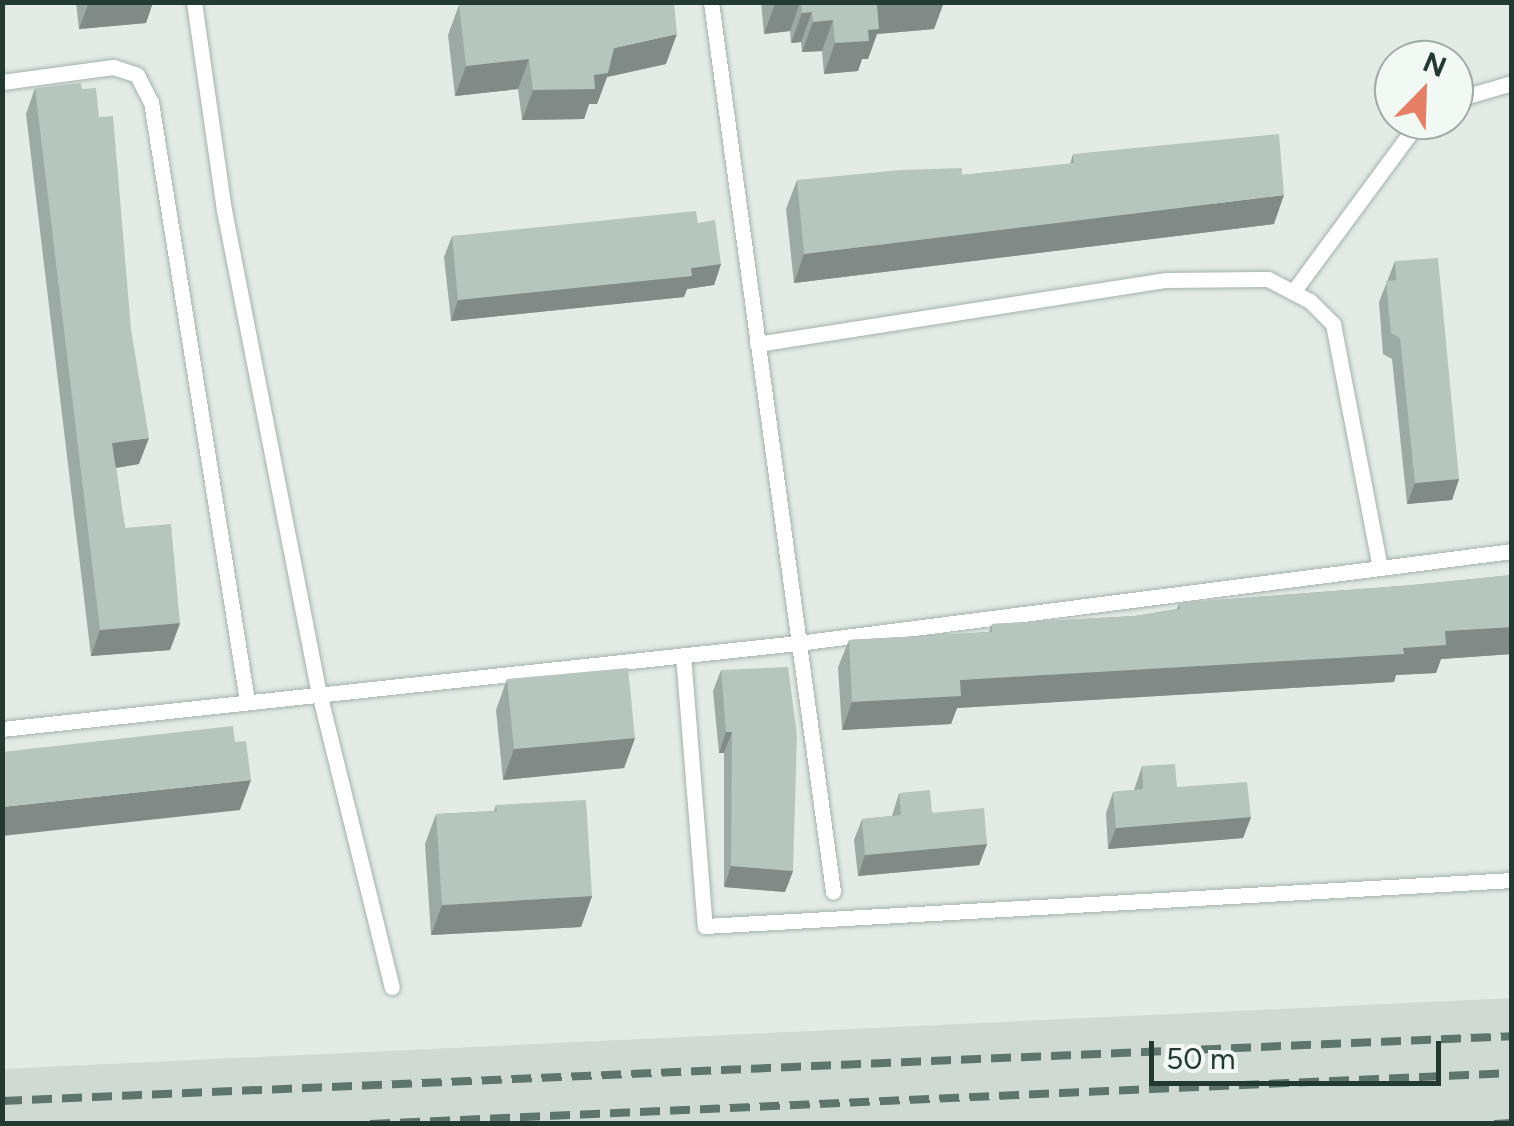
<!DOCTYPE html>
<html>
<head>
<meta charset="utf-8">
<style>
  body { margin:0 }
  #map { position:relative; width:1514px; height:1126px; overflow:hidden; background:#e2ebe6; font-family:Figtree,sans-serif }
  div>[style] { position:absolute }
  .built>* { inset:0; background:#d0dad5 }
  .roads { filter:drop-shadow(0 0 2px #a5b2ad) drop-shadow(0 0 2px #a5b2ad) }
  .service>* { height:15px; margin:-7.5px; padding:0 7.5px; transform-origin:7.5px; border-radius:7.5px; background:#fff }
  .rail>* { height:8px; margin-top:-4px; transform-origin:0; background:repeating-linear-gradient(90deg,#5e756e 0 20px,transparent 0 30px) }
  .wall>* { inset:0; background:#9da9a4 }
  .shaded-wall>* { inset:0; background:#808a86 }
  .building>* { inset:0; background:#b7c5bf }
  span { translate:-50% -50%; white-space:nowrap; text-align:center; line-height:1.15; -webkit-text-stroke:8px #f2f8f4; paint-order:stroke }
  .frame { position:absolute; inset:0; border:5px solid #233a33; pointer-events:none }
  .north { position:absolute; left:1374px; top:40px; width:100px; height:100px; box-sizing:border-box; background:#f2f8f4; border:2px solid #9faca7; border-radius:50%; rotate:23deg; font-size:28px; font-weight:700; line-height:40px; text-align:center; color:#233a33 }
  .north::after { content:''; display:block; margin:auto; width:35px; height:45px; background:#e57f65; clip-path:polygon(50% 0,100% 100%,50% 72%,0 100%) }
  .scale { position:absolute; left:1149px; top:1041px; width:292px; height:45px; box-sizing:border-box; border:5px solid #233a33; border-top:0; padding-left:12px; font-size:30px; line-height:35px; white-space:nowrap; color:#233a33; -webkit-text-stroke:8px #f2f8f4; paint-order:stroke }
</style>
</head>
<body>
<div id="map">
  <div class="built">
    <i style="clip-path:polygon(1512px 998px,1511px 1123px,3px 1123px,3px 1069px)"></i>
  </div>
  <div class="roads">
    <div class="service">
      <i style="left:194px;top:2px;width:210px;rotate:81.8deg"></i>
      <i style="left:224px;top:210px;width:492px;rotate:78.9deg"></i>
      <i style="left:319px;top:693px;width:303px;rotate:76.1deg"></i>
      <i style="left:711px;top:2px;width:898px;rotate:82.19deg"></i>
      <i style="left:2px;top:82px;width:112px;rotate:-7.7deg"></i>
      <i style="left:113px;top:67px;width:25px;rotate:18deg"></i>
      <i style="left:137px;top:75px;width:30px;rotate:63deg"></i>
      <i style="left:151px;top:102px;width:607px;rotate:80.89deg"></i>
      <i style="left:1454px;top:100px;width:60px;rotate:-16.3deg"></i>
      <i style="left:1293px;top:292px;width:214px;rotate:-53.6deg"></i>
      <i style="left:757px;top:344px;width:414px;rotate:-8.9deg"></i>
      <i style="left:1166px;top:280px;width:102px;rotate:-0.6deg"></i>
      <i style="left:1268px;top:279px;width:47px;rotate:27.6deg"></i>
      <i style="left:1310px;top:301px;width:33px;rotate:45deg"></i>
      <i style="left:1333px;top:324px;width:248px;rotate:79.1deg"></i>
      <i style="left:683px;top:655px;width:272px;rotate:85.4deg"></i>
      <i style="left:705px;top:926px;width:808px;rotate:-3.26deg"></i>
      <i style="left:2px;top:729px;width:801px;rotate:-6.17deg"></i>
      <i style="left:798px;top:643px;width:720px;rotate:-7.34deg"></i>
    </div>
  </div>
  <div class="rail">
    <i style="left:2px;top:1101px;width:1511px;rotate:-2.46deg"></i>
    <i style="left:370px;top:1124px;width:1143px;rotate:-2.56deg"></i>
    <i style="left:1494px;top:1124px;width:18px;rotate:-3deg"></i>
  </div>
  <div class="wall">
    <i style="clip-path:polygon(76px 2px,153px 2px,146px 23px,79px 29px)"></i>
    <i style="clip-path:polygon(761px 2px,944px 2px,934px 29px,877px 34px,868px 59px,862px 59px,858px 71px,824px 74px,822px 51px,802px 52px,801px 42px,791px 43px,790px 31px,764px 34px)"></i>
    <i style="clip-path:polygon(459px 5px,666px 64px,607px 77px,597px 104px,589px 104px,584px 119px,522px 120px,518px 89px,455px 96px,448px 35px)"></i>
    <i style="clip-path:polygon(35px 88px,82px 89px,139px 464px,116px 468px,125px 528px,180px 623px,170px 650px,91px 656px,26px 114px)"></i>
    <i style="clip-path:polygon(1073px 154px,1274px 224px,794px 283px,786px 209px,797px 180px,962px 175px,1070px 164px)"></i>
    <i style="clip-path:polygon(698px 223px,721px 264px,714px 285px,687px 289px,684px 297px,451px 321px,444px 257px,452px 236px)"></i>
    <i style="clip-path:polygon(1395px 261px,1459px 479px,1452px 500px,1407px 504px,1392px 359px,1383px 354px,1379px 302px)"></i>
    <i style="clip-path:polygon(1512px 575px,1512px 654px,1441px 659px,1436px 673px,1396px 675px,1394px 682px,957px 708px,951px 724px,842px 730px,838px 667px,849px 640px,989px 632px,992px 624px,1135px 616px,1177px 609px,1179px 603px,1413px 585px)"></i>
    <i style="clip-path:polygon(721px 670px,793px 871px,785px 892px,724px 887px,724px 753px,719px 753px,713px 691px)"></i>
    <i style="clip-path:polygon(507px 679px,635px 738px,624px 768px,503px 780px,496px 710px)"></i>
    <i style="clip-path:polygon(1142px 766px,1177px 787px,1251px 817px,1243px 838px,1108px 849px,1106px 813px,1113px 792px,1134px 790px)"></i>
    <i style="clip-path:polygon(899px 793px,987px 844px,979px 865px,858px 876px,854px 840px,862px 819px,892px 816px)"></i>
    <i style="clip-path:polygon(496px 805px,592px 896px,581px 927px,431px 935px,425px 844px,436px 814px,494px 811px)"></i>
  </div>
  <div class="shaded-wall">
    <i style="clip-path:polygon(89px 2px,153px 2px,146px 23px,79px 29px)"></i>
    <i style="clip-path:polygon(800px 2px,790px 31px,764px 34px,775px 4px)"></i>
    <i style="clip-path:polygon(899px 2px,944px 2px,934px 29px,877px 34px,868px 59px,862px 59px,858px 71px,824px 74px,835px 43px,877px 4px)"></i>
    <i style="clip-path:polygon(812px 12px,801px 42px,791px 43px,802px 13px)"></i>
    <i style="clip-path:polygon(833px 20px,822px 51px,802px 52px,813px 22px)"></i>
    <i style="clip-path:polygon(677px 34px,666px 64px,607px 77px,597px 104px,589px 104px,584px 119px,522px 120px,533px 90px,594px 75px,614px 48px)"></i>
    <i style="clip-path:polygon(529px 59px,518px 89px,455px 96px,466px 66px)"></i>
    <i style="clip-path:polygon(1284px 195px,1274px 224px,794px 283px,804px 254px)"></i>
    <i style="clip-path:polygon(721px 264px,714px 285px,687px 289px,684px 297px,451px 321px,458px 300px)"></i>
    <i style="clip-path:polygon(149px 438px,139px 464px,102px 470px,112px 443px)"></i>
    <i style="clip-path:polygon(1459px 479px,1452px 500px,1407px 504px,1415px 483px)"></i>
    <i style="clip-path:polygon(180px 623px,170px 650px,91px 656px,100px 630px)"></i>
    <i style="clip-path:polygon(1512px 627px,1512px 654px,1441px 659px,1436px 673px,1396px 675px,1394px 682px,957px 708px,951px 724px,842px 730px,852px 702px,960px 680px,1403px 648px,1445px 631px)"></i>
    <i style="clip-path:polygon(726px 732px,732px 732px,724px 753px,719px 753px)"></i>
    <i style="clip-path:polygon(635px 738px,624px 768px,503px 780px,514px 749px)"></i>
    <i style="clip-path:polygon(251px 780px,240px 810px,2px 836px,2px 807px)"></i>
    <i style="clip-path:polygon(1251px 817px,1243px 838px,1108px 849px,1116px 828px)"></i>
    <i style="clip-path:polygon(987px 844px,979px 865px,858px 876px,865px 855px)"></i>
    <i style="clip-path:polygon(731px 866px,793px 871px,785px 892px,724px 887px)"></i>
    <i style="clip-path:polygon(592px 896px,581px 927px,431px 935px,442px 905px)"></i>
  </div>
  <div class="building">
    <i style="clip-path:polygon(480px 2px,674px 2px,677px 34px,614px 48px,608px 73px,594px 75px,595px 89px,533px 90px,529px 59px,466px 66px,459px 5px)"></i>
    <i style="clip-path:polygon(801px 2px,899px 2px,877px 4px,879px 29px,868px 30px,869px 41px,835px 43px,833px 20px,813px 22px,812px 12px,802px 13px)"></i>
    <i style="clip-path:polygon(81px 83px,82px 89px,96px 88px,99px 117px,113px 116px,131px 329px,149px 438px,112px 443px,125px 528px,171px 524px,180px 623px,100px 630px,35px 88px)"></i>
    <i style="clip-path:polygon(1279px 134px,1284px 195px,804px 254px,797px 180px,901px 170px,962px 168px,962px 175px,1074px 163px,1073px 154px)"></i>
    <i style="clip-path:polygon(696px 211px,698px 223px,715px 220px,721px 264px,691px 268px,692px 276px,458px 300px,452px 236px)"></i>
    <i style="clip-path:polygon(1438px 258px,1459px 479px,1415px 483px,1400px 338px,1391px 333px,1386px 281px,1396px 280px,1395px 261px)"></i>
    <i style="clip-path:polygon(1512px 575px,1512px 627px,1445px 631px,1446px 645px,1403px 648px,1404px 654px,960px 680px,961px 696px,852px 702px,849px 640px,992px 632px,992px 624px,1135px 616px,1180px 609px,1179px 603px,1413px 585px)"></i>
    <i style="clip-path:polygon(788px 667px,797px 735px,793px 871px,731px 866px,732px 732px,726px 732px,721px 670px)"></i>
    <i style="clip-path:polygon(628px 668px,635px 738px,514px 749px,507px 679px)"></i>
    <i style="clip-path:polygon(233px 726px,235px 742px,246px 741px,251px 780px,2px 807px,2px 752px)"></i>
    <i style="clip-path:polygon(1175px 764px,1177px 787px,1247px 782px,1251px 817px,1116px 828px,1113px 792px,1143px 789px,1142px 766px)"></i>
    <i style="clip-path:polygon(930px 790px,932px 813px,984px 808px,987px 844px,865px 855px,862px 819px,901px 815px,899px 793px)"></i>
    <i style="clip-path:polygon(586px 800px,592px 896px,442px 905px,436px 814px,497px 811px,496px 805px)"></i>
  </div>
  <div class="frame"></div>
  <div class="north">N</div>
  <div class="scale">50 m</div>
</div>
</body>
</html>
